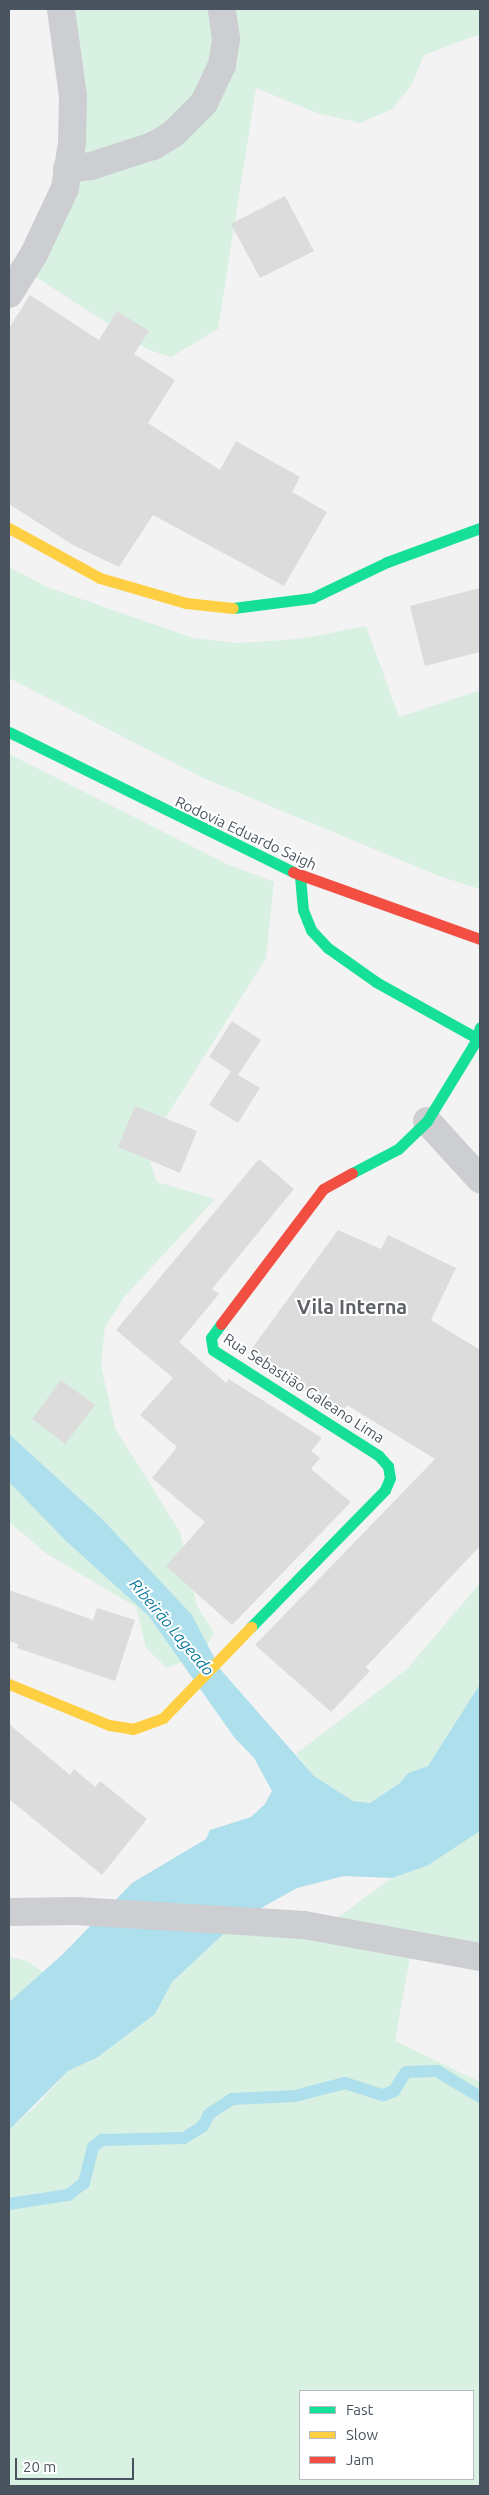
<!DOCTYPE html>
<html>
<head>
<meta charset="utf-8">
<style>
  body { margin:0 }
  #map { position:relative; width:489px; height:2495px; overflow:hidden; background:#f3f3f3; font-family:Ubuntu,sans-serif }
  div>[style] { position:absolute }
  .green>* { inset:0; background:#d8f1e2 }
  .water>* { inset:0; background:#aedfed }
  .stream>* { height:12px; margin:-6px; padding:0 6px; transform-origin:6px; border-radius:6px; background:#aedfed }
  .building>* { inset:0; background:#dcdcdd }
  .street>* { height:28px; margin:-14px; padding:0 14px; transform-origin:14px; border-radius:14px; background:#ccced1 }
  .fast>* { height:11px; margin:-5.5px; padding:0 5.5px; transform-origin:5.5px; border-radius:5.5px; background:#16e098 }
  .slow>* { height:11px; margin:-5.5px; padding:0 5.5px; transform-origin:5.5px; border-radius:5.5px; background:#ffcf43 }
  .jam>* { height:11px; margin:-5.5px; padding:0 5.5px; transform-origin:5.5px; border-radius:5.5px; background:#f24e42 }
  span { translate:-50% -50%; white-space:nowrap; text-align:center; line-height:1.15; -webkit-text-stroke:4px #fff; paint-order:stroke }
  .street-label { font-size:15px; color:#49545f }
  .water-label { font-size:16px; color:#0f7b9d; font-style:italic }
  .district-label { font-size:20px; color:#5e6267; font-weight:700 }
  .frame { position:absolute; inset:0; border:10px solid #49545f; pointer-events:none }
  .legend { position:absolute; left:299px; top:2390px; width:175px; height:90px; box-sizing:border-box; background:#fff; border:1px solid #b6bbbf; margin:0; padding:6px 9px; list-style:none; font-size:15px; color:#49545f }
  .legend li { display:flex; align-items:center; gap:10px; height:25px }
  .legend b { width:25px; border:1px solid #b6bbbf }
  .scale { position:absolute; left:15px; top:2458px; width:119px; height:22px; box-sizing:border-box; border:2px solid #49545f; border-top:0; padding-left:6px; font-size:15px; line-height:18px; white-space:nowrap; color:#49545f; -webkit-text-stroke:4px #fff; paint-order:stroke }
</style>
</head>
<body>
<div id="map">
  <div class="green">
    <i style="clip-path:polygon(71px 9px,480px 9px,480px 34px,424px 55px,412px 84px,392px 109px,360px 123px,317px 113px,256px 88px,218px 329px,171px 357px,149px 350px,31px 274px,78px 156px)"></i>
    <i style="clip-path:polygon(9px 567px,47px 587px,193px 638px,237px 643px,299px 639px,366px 626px,399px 717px,480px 690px,480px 889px,439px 876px,203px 778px,9px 678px)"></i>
    <i style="clip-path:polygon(9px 754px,227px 864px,274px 882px,266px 958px,146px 1149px,157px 1182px,215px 1199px,125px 1296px,105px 1327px,101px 1365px,115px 1428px,180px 1532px,197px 1606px,214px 1633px,202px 1654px,167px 1668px,146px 1648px,136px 1607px,47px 1554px,9px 1522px)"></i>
    <i style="clip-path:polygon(480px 1583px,480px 1684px,428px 1766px,408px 1773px,400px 1783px,370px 1803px,353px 1801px,314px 1776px,296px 1754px,407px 1669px)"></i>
    <i style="clip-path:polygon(480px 1831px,480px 1951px,330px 1923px,392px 1878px,427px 1866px)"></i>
    <i style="clip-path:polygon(evenodd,229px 1929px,411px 1952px,395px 2041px,480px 2082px,480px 2486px,9px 2486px,9px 2129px,36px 2106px,68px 2071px,98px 2057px,155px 2014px,172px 1982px,229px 1929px,300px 2391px,473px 2391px,473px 2479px,300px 2479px,300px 2391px)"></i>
    <i style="clip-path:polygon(9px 1957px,27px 1961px,43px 1972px,9px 2002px)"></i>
  </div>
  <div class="water">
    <i style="clip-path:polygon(9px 1434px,102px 1519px,192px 1615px,220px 1669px,314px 1776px,353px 1801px,370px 1803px,400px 1783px,408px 1773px,428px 1766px,480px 1684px,480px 1831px,427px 1866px,392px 1878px,344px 1876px,297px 1888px,263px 1907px,229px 1929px,172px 1982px,155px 2014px,98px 2057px,68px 2071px,10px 2129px,9px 2002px,63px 1954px,132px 1883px,206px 1839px,210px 1830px,251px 1817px,265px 1804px,272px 1791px,254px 1758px,234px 1737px,148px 1615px,66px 1541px,9px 1482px)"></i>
  </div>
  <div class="stream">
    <i style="left:9px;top:2204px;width:60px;rotate:-8.7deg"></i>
    <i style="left:68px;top:2195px;width:20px;rotate:-37deg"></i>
    <i style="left:84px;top:2183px;width:37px;rotate:-76deg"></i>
    <i style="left:93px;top:2147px;width:11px;rotate:-38deg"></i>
    <i style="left:102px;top:2140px;width:82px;rotate:-1.4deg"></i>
    <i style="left:184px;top:2138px;width:22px;rotate:-32deg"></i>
    <i style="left:203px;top:2126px;width:13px;rotate:-63deg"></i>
    <i style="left:209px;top:2114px;width:27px;rotate:-33deg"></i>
    <i style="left:232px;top:2099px;width:63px;rotate:-2.7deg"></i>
    <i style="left:295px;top:2096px;width:52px;rotate:-14.6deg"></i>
    <i style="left:345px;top:2083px;width:40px;rotate:18deg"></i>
    <i style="left:383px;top:2095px;width:12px;rotate:-20deg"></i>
    <i style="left:394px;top:2091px;width:22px;rotate:-58deg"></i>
    <i style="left:406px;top:2072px;width:31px;rotate:-2deg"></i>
    <i style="left:437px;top:2071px;width:50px;rotate:31.2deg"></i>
  </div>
  <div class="building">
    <i style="clip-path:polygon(285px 196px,314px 251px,260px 278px,231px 224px)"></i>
    <i style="clip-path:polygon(30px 295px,99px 340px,117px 311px,149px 331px,134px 354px,175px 380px,148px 423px,220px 470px,236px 441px,300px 477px,292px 492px,327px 512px,284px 586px,153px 515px,119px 567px,73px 545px,9px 504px,9px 328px)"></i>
    <i style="clip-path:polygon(480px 588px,480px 652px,425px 666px,410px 606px)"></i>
    <i style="clip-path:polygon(232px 1021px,261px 1040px,238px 1075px,260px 1088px,238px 1123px,209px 1105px,231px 1071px,209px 1057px)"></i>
    <i style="clip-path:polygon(135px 1106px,197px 1131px,180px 1173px,118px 1147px)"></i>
    <i style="clip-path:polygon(259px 1159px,294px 1189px,212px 1289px,219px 1294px,179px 1342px,226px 1383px,229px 1379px,322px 1438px,311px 1451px,320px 1458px,311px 1469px,351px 1502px,232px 1625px,166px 1566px,205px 1522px,152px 1478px,177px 1447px,140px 1415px,173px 1378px,116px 1330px)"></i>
    <i style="clip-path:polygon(338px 1230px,381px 1249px,388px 1235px,456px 1268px,431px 1320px,480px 1350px,480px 1546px,366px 1667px,370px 1671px,331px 1712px,255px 1645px,435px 1459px,347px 1405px,341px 1413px,248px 1354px)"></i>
    <i style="clip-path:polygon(61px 1380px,95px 1405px,65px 1444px,32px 1419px)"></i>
    <i style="clip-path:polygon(9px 1590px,93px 1620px,97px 1608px,135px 1620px,115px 1681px,17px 1648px,18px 1644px,9px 1641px)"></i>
    <i style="clip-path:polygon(9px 1724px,70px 1775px,74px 1769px,95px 1787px,100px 1781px,147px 1819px,102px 1875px,9px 1799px)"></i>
  </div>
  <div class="street">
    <i style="left:67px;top:169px;width:24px;rotate:-7deg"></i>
    <i style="left:91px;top:166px;width:65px;rotate:-17.9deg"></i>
    <i style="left:153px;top:146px;width:23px;rotate:-31deg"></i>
    <i style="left:173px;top:134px;width:44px;rotate:-45deg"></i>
    <i style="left:204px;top:103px;width:42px;rotate:-64.7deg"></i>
    <i style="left:222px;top:65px;width:26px;rotate:-81deg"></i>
    <i style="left:226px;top:39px;width:30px;rotate:-98deg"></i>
    <i style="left:9px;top:294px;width:47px;rotate:-58deg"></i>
    <i style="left:34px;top:254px;width:73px;rotate:-64.8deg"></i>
    <i style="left:65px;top:188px;width:46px;rotate:-81.2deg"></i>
    <i style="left:72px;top:143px;width:47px;rotate:-88.8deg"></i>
    <i style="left:73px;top:96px;width:88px;rotate:-97.9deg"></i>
    <i style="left:427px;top:1121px;width:79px;rotate:47.6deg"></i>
    <i style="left:9px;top:1912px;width:67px;rotate:-0.9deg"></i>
    <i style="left:76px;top:1911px;width:228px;rotate:3.5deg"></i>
    <i style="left:304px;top:1925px;width:179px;rotate:10.3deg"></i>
  </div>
  <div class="fast">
    <i style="left:233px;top:608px;width:80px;rotate:-7.2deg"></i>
    <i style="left:312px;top:598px;width:83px;rotate:-25.6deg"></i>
    <i style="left:387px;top:562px;width:99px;rotate:-20.1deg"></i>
    <i style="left:9px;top:732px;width:317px;rotate:26.2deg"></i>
    <i style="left:300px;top:876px;width:34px;rotate:85deg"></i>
    <i style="left:303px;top:910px;width:22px;rotate:68deg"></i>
    <i style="left:311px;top:930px;width:25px;rotate:47deg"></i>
    <i style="left:328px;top:948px;width:59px;rotate:35.3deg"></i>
    <i style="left:376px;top:982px;width:119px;rotate:29.1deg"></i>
    <i style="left:352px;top:1173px;width:52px;rotate:-27.6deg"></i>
    <i style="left:398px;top:1149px;width:40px;rotate:-44deg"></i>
    <i style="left:427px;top:1121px;width:96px;rotate:-58.6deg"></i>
    <i style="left:477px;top:1039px;width:12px;rotate:-76deg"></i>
    <i style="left:221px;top:1324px;width:17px;rotate:126deg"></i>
    <i style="left:211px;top:1338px;width:12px;rotate:81deg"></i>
    <i style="left:213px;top:1350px;width:196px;rotate:32.5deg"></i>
    <i style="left:378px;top:1455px;width:15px;rotate:48deg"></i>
    <i style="left:388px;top:1466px;width:12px;rotate:81deg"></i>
    <i style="left:390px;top:1478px;width:13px;rotate:113deg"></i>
    <i style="left:385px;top:1490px;width:192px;rotate:134.4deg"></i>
  </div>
  <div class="slow">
    <i style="left:9px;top:528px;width:104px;rotate:28.8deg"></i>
    <i style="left:100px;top:578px;width:90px;rotate:16.2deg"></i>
    <i style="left:186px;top:603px;width:47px;rotate:6.1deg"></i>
    <i style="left:9px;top:1684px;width:108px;rotate:22.3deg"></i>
    <i style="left:109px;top:1725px;width:24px;rotate:9deg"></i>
    <i style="left:133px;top:1729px;width:32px;rotate:-20deg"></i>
    <i style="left:163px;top:1718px;width:127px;rotate:-46deg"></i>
  </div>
  <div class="jam">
    <i style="left:293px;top:872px;width:199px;rotate:19.7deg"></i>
    <i style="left:221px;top:1324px;width:169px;rotate:-52.9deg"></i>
    <i style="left:323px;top:1189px;width:33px;rotate:-29deg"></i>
  </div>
  <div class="street-label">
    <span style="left:246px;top:833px;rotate:25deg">Rodovia Eduardo Saigh</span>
    <span style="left:304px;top:1388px;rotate:33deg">Rua Sebastião Galeano Lima</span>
  </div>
  <div class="water-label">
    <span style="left:172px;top:1627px;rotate:50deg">Ribeirão Lageado</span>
  </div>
  <div class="district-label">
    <span style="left:352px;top:1306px">Vila Interna</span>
  </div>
  <div class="frame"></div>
  <ul class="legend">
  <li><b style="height:6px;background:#16e098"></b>Fast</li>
  <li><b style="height:6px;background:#ffcf43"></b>Slow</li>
  <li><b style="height:6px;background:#f24e42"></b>Jam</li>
  </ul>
  <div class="scale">20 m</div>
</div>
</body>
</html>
